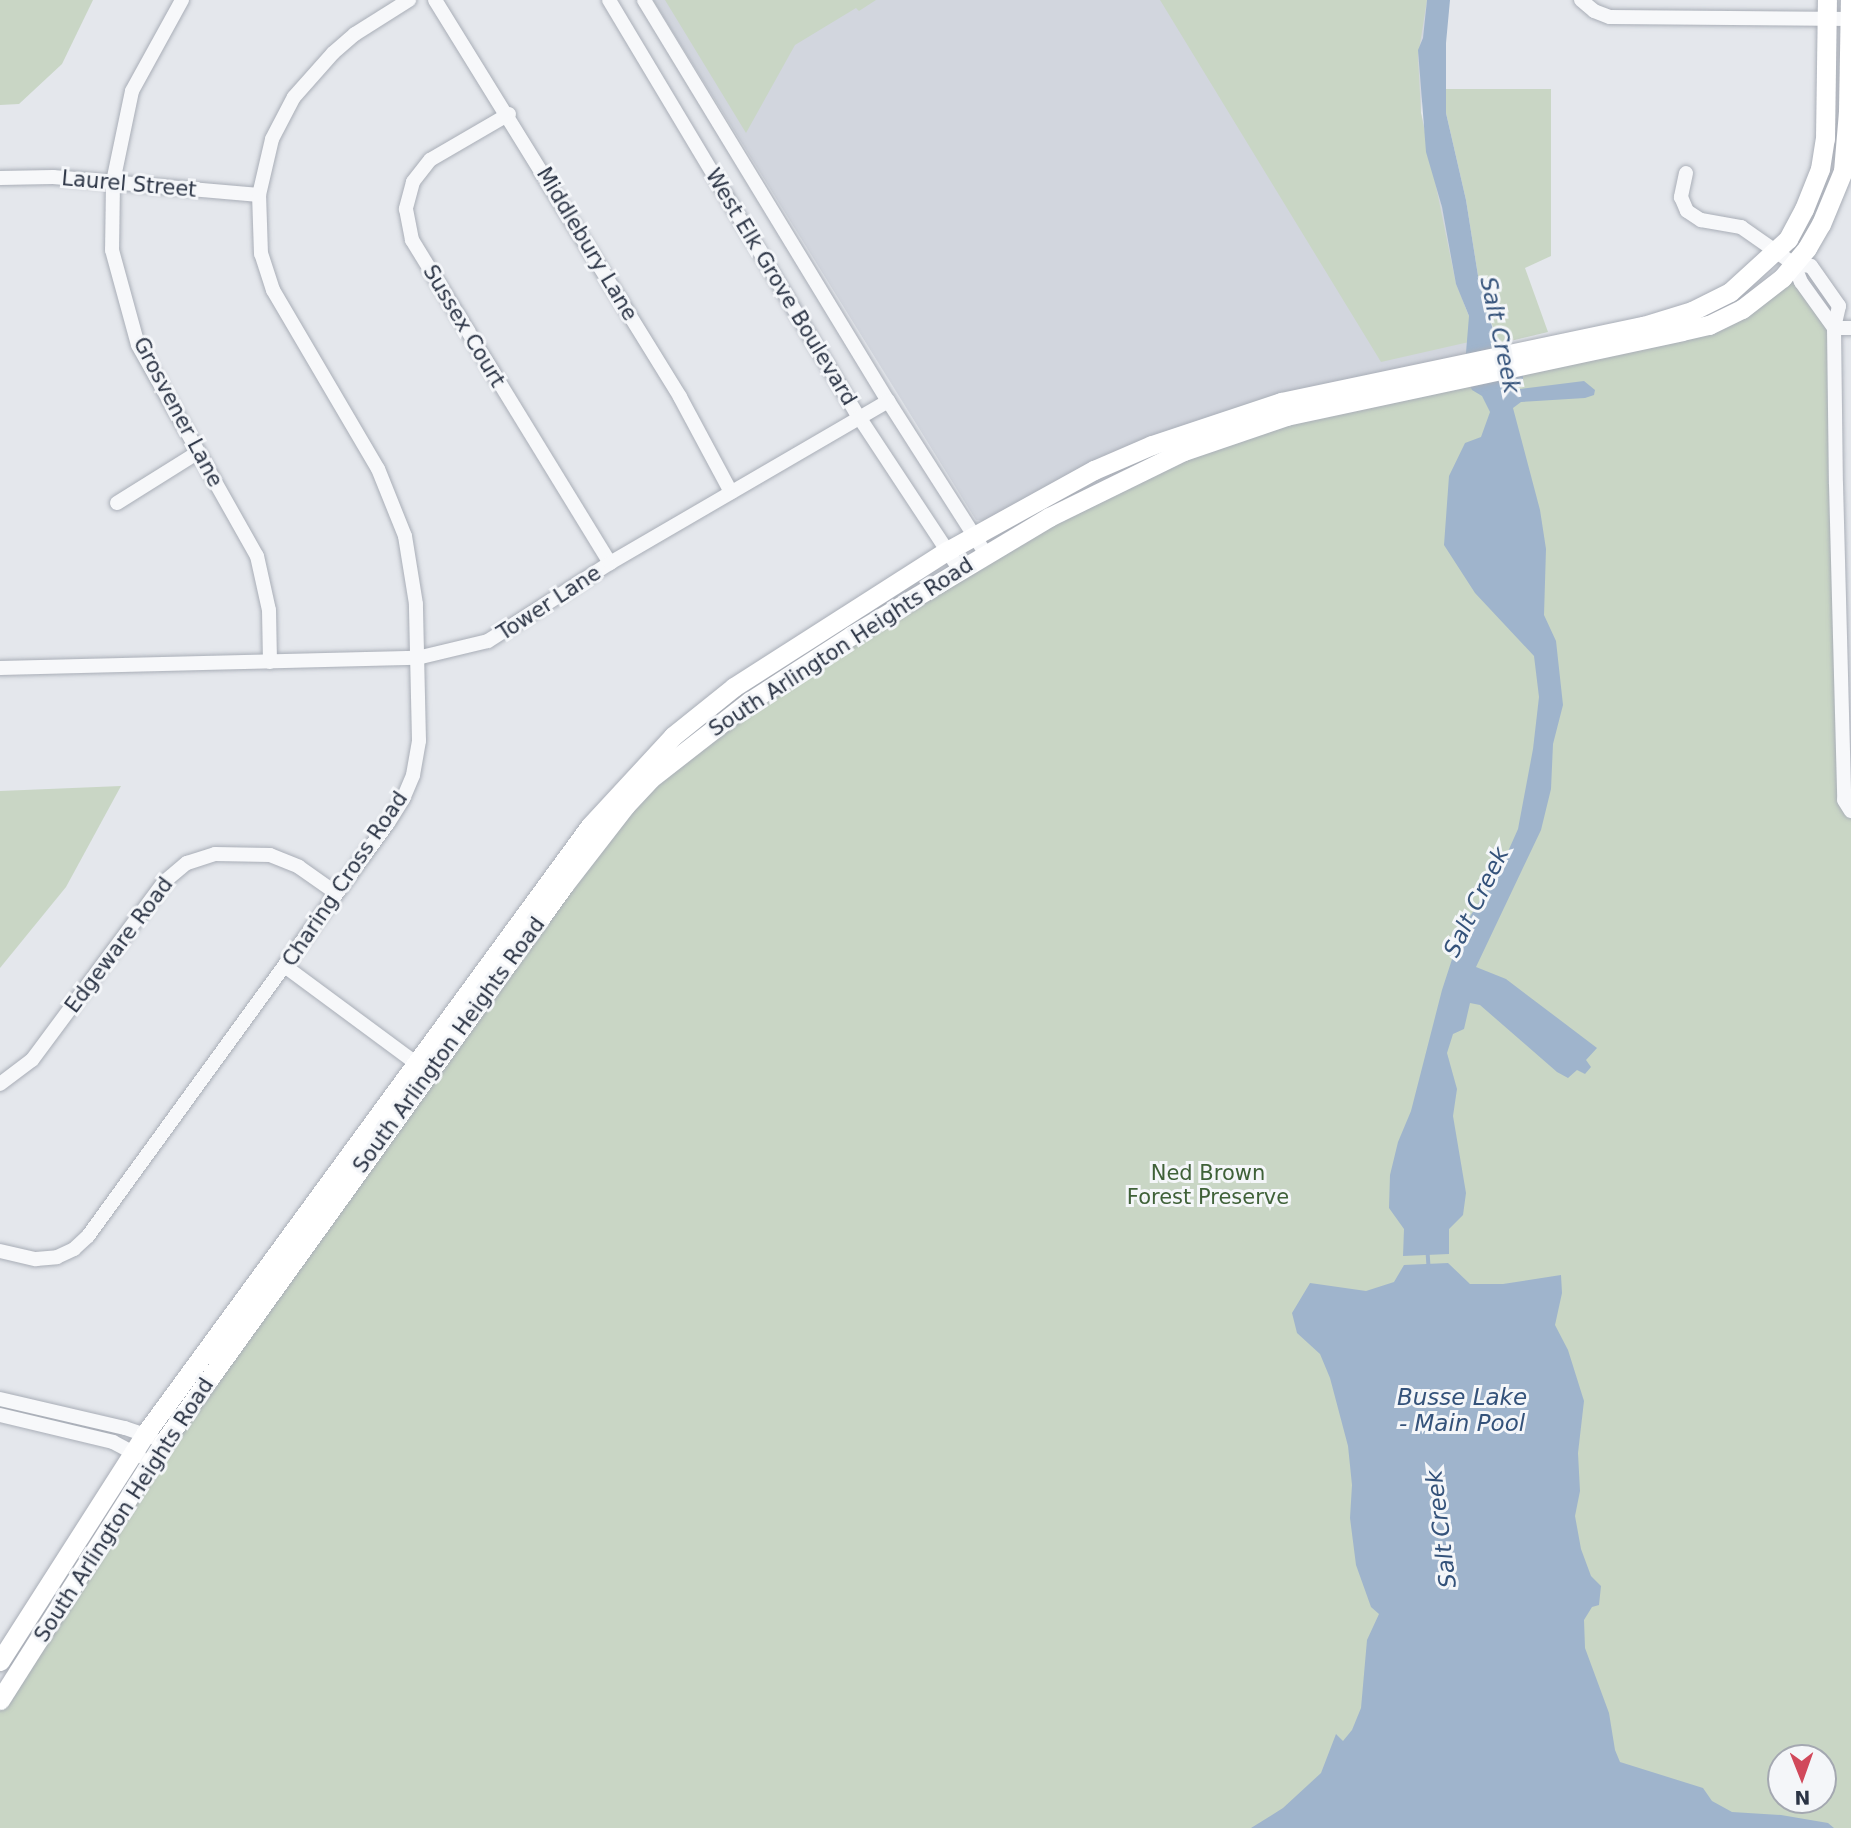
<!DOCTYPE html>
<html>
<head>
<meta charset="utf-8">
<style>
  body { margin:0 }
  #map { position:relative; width:1851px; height:1828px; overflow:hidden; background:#e4e7ec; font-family:"DejaVu Sans",sans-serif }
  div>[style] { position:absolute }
  .built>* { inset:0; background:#d2d6de }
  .green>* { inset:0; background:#c9d6c5 }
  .water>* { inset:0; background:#9fb4cc }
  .stream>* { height:3.5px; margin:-1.75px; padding:0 1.75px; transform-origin:1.75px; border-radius:1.75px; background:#9fb4cc }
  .roads { filter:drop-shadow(0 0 2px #a9aeb7) drop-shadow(0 0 2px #a9aeb7) }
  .minor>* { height:14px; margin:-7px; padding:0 7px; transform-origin:7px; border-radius:7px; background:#f7f8fa }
  .major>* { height:19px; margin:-9.5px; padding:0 9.5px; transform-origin:9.5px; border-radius:9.5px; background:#fff }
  span { translate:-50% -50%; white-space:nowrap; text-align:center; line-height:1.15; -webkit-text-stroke:6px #f4f6f9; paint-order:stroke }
  .street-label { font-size:21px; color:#2b3445 }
  .park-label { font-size:21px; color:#3f6138 }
  .water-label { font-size:23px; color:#34527a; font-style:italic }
  .north { position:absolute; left:1767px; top:1744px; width:70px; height:70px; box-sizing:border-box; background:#f4f6f9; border:2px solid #a4a8b1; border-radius:50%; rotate:179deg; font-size:19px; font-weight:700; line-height:28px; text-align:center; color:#2b3445 }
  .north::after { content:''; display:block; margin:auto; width:24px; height:32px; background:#d1495b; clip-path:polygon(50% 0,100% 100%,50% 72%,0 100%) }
</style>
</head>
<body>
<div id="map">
  <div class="built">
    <i style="clip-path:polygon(653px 0,1427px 0,1421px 113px,1470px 330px,1467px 354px,1289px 393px,987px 521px,976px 520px)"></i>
  </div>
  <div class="green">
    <i style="clip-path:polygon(0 0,93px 0,62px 64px,19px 104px,0 105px)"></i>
    <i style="clip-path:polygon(665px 0,876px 0,859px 11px,856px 8px,795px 45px,746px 133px)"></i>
    <i style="clip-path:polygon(1160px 0,1427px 0,1418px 57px,1421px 113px,1456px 284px,1469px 316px,1469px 342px,1381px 362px)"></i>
    <i style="clip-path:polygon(1446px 89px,1551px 89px,1551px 256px,1525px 268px,1548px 332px,1498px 344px,1479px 282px,1466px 200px,1446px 113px)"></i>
    <i style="clip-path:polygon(evenodd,1794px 264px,1834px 328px,1843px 810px,1851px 819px,1851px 1828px,0 1828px,0 1700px,82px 1569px,625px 806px,845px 639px,1200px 444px,1468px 382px,1471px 387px,1709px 325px,1794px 264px,1781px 1758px,1823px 1758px,1823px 1800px,1781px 1800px,1781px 1758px)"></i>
    <i style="clip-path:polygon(121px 786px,66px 887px,0 968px,0 791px)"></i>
  </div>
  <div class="water">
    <i style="clip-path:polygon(1427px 0,1450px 0,1446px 43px,1446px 113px,1466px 200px,1479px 282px,1501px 357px,1523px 374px,1523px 380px,1513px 390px,1584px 381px,1595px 390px,1594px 395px,1585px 398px,1521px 402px,1513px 408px,1540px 510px,1546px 549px,1544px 615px,1556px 641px,1563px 705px,1553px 744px,1551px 789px,1541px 830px,1476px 967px,1506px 979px,1597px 1048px,1586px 1060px,1591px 1067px,1585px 1074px,1577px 1070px,1568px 1078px,1557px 1072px,1480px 1005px,1470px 1003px,1464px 1029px,1453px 1034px,1447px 1053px,1457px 1089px,1453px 1116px,1466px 1193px,1463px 1215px,1449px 1229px,1449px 1254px,1403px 1256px,1404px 1229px,1389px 1208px,1390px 1175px,1398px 1142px,1411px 1111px,1442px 990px,1456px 947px,1466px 923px,1502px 865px,1518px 829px,1533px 749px,1539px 697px,1534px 656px,1475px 593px,1444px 545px,1449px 476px,1465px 443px,1481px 437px,1490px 412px,1482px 396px,1472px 390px,1468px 382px,1465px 365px,1469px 316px,1456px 284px,1442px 207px,1426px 152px,1418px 50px,1423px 38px)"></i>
    <i style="clip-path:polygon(1448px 1263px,1470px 1284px,1503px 1284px,1561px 1275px,1562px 1293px,1555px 1325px,1568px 1350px,1584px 1401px,1578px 1453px,1580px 1491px,1575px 1516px,1581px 1549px,1591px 1576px,1601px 1586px,1599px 1605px,1592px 1607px,1584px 1620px,1585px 1648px,1609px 1713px,1615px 1750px,1620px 1762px,1703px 1788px,1712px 1801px,1732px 1812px,1781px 1815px,1828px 1823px,1834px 1828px,1251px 1828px,1283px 1808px,1321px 1773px,1336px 1734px,1343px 1741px,1352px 1730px,1361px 1708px,1367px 1640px,1379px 1614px,1371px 1607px,1356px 1565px,1350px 1518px,1352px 1485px,1348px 1446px,1330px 1378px,1320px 1354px,1297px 1333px,1292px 1313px,1310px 1283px,1366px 1291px,1394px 1282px,1404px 1265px)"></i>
  </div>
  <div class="stream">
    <i style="left:1428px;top:1252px;width:16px;rotate:86deg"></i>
  </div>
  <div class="roads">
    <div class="minor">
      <i style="left:182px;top:0;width:104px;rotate:118.8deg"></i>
      <i style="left:132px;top:91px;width:93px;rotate:101.8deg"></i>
      <i style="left:113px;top:182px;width:68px;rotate:90.8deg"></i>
      <i style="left:112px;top:250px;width:98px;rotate:74.7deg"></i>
      <i style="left:138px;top:345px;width:242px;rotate:60.6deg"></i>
      <i style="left:257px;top:556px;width:55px;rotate:77.5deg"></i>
      <i style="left:269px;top:610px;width:52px;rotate:88.9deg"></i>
      <i style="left:435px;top:0;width:467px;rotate:58.3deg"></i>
      <i style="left:680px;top:397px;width:108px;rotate:61.8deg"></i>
      <i style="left:609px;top:0;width:486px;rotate:59.1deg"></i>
      <i style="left:859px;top:417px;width:183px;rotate:56.6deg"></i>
      <i style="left:644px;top:0;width:469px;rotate:58.7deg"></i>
      <i style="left:888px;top:401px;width:182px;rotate:57.4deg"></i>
      <i style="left:1581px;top:0;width:17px;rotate:40deg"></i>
      <i style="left:1594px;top:11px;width:17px;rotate:21deg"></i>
      <i style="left:1610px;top:17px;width:241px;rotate:0.5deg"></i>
      <i style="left:509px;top:114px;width:91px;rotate:149.8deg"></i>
      <i style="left:430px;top:160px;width:28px;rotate:128deg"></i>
      <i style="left:413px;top:182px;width:28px;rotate:105deg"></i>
      <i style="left:406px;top:209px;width:32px;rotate:79deg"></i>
      <i style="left:412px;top:240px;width:379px;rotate:58.5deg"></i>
      <i style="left:1686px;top:173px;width:25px;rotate:102deg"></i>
      <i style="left:1681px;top:197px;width:15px;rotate:67deg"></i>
      <i style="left:1687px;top:211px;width:17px;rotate:33deg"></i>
      <i style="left:1701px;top:220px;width:41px;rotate:9.9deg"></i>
      <i style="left:1741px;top:227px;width:65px;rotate:34.9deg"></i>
      <i style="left:1794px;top:264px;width:17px;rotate:7deg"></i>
      <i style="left:1811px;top:266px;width:49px;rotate:55deg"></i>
      <i style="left:1839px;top:306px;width:23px;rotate:103deg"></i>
      <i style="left:1834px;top:328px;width:156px;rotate:89.3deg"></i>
      <i style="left:1836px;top:484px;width:316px;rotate:88.5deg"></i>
      <i style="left:1844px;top:800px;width:13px;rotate:58deg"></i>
      <i style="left:0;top:178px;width:53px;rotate:-1.1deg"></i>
      <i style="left:53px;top:177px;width:207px;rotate:5deg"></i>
      <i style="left:1794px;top:264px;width:19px;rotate:69deg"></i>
      <i style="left:1801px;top:282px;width:57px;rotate:54.3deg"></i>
      <i style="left:1834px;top:328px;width:17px"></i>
      <i style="left:117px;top:503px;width:94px;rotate:-32deg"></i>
      <i style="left:0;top:668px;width:417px;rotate:-1.4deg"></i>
      <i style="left:417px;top:658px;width:73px;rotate:-13.5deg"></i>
      <i style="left:488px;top:641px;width:145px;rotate:-32.6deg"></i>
      <i style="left:610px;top:563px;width:322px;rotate:-30.2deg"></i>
      <i style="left:286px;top:967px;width:163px;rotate:36.5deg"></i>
      <i style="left:0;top:1084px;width:40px;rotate:-37deg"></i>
      <i style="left:32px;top:1060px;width:222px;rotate:-53.4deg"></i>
      <i style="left:164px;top:882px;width:30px;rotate:-40deg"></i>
      <i style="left:187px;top:863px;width:29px;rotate:-18deg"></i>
      <i style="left:215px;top:854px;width:55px;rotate:1deg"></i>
      <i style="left:270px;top:855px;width:31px;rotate:22deg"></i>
      <i style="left:299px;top:867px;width:45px;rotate:35.1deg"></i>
      <i style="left:0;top:1251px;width:37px;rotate:13deg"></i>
      <i style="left:36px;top:1259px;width:21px;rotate:-5deg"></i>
      <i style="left:57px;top:1257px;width:19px;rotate:-25deg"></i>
      <i style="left:74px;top:1249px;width:19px;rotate:-43deg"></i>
      <i style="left:88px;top:1236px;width:510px;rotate:-54.01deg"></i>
      <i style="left:388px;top:823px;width:28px;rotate:-58deg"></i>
      <i style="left:403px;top:799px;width:26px;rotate:-67deg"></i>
      <i style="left:413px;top:775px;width:35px;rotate:-80deg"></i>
      <i style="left:419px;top:741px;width:137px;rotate:-91.3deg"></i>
      <i style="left:416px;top:604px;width:69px;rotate:-99.2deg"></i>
      <i style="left:405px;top:536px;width:72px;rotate:-111.9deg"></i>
      <i style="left:378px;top:469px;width:208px;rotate:-120.4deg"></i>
      <i style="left:273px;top:290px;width:38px;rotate:-108deg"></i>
      <i style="left:261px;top:254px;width:59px;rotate:-91.9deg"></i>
      <i style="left:259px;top:195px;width:57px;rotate:-76.9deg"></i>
      <i style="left:272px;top:139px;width:47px;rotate:-62.4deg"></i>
      <i style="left:294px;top:97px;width:59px;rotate:-48.4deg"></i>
      <i style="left:333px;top:53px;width:29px;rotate:-41deg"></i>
      <i style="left:355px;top:34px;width:64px;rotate:-32.2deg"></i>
      <i style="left:0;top:1399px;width:128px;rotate:13.1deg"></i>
      <i style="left:125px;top:1428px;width:28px;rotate:19deg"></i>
      <i style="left:0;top:1415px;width:116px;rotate:13.4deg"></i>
      <i style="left:113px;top:1442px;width:30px;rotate:28deg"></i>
    </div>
    <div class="major">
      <i style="left:0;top:1661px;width:269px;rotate:-57.4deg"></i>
      <i style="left:145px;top:1434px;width:753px;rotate:-53.8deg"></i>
      <i style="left:590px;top:826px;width:122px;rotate:-47.3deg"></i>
      <i style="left:673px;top:736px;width:78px;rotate:-38.8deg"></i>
      <i style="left:734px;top:687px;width:253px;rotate:-32.6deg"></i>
      <i style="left:947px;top:551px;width:168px;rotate:-28.9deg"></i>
      <i style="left:1094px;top:470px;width:63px;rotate:-23.3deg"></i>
      <i style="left:1152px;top:445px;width:136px;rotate:-18.4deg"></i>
      <i style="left:1281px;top:402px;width:370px;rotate:-11.9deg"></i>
      <i style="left:1643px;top:326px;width:51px;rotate:-17deg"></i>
      <i style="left:1692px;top:311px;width:42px;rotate:-26.6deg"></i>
      <i style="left:1730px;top:292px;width:79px;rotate:-42.4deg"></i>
      <i style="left:1788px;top:239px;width:34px;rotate:-62deg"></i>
      <i style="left:1804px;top:209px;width:43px;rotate:-68.2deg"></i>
      <i style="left:1820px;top:169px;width:30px;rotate:-81deg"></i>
      <i style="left:1825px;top:139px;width:139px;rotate:-89.2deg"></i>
      <i style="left:0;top:1700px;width:304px;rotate:-57.6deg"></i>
      <i style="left:163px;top:1443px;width:687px;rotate:-54.3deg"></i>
      <i style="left:564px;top:885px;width:100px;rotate:-52.3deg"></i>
      <i style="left:625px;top:806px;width:37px;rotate:-47deg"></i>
      <i style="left:650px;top:779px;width:127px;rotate:-38deg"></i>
      <i style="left:750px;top:701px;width:121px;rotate:-32.9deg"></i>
      <i style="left:852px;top:635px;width:230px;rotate:-30.9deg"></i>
      <i style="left:1049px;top:517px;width:150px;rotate:-26.1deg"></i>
      <i style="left:1184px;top:451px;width:108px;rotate:-18.9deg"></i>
      <i style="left:1286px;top:416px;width:405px;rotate:-12.1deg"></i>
      <i style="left:1682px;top:331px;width:28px;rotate:-13deg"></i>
      <i style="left:1709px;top:325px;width:37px;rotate:-26deg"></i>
      <i style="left:1742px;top:309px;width:51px;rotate:-37.8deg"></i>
      <i style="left:1782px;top:278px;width:39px;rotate:-50deg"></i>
      <i style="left:1807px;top:248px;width:28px;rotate:-60deg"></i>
      <i style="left:1821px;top:224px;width:57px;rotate:-67.5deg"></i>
      <i style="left:1843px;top:171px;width:60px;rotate:-85.2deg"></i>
      <i style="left:1848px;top:111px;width:111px;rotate:-89deg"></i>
    </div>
  </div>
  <div class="street-label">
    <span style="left:129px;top:184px;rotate:5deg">Laurel Street</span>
    <span style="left:587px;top:244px;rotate:59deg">Middlebury Lane</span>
    <span style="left:781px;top:287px;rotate:59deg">West Elk Grove Boulevard</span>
    <span style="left:464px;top:326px;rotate:59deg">Sussex Court</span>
    <span style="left:178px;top:412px;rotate:62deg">Grosvener Lane</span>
    <span style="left:549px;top:603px;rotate:-33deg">Tower Lane</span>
    <span style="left:841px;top:647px;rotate:-33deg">South Arlington Heights Road</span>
    <span style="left:345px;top:879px;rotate:-56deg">Charing Cross Road</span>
    <span style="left:119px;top:945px;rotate:-53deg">Edgeware Road</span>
    <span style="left:449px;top:1045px;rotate:-54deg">South Arlington Heights Road</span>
    <span style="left:124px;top:1510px;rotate:-57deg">South Arlington Heights Road</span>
  </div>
  <div class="park-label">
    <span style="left:1208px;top:1185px">Ned Brown<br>Forest Preserve</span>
  </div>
  <div class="water-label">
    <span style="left:1500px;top:335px;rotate:78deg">Salt Creek</span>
    <span style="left:1476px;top:902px;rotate:-64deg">Salt Creek</span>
    <span style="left:1462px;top:1410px">Busse Lake<br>- Main Pool</span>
    <span style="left:1441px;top:1529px;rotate:-97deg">Salt Creek</span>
  </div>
  <div class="north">N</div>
</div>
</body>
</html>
